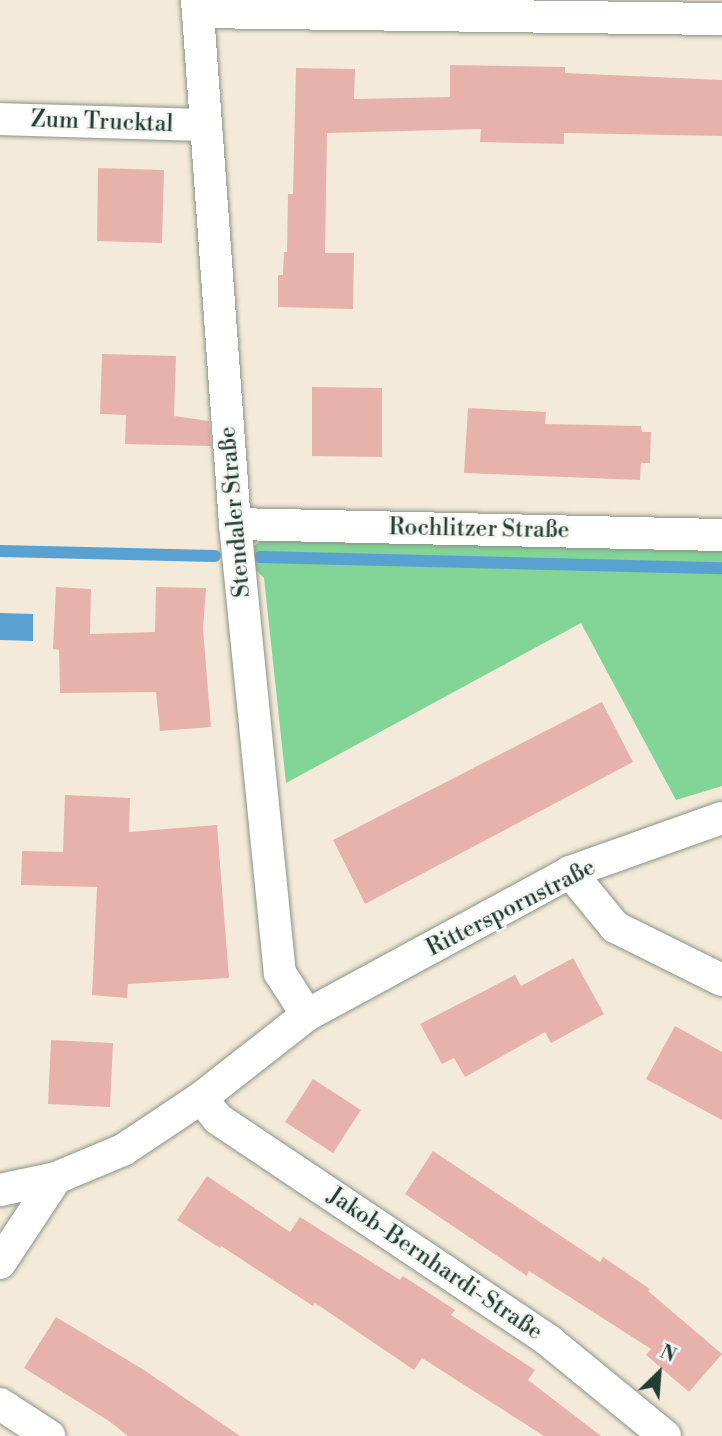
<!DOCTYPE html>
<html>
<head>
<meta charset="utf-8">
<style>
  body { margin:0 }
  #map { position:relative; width:722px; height:1436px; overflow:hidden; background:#f4ead9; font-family:"Libre Bodoni",serif }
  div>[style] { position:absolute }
  .green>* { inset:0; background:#82d597 }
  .water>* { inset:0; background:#59a1d0 }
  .stream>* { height:12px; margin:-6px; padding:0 6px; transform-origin:6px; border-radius:6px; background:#59a1d0 }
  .building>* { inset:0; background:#e8b2ac }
  .roads { filter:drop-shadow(0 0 2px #8a9486) drop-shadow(0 0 2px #8a9486) }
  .street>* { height:32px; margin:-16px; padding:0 16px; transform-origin:16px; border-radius:16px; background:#fff }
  span { translate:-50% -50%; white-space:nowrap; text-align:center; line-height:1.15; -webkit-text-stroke:5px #f6f6f2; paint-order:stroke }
  .street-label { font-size:23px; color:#1f3d34 }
  .north { position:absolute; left:624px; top:1338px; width:70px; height:70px; -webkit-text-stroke:5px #f6f6f2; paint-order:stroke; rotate:25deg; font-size:19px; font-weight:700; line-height:28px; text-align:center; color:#1f3d34 }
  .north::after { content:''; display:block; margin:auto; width:24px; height:32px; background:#1f3d34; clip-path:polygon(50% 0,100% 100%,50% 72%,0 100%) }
</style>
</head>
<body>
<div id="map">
  <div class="green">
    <i style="clip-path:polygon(264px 539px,722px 548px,722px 786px,676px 800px,581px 623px,286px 783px,264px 578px,256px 570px,254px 546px)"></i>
  </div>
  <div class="water">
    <i style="clip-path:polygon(0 613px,33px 614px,33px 641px,0 640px)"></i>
  </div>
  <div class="stream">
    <i style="left:0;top:551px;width:215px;rotate:1.3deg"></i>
    <i style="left:260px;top:557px;width:462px;rotate:1.4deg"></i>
  </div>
  <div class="building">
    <i style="clip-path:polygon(450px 65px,565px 67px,565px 73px,722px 80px,722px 136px,564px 133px,564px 144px,480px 142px,481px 129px,327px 133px,325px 253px,354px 253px,353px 309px,278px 307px,278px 275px,283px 275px,284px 252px,287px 252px,288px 194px,293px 194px,296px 68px,355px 69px,354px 99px,450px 97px)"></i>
    <i style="clip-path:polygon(98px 168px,164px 170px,162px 243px,97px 241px)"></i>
    <i style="clip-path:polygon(102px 354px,176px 356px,174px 416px,209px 421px,211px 446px,125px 444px,126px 415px,100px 414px)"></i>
    <i style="clip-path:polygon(312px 387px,382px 388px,382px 457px,312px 456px)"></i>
    <i style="clip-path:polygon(468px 408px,546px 412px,545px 424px,641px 426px,642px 432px,651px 432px,650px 463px,641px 463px,640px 480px,464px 473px)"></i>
    <i style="clip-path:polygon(56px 587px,91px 589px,90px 634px,155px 632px,156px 587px,206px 588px,203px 629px,211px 727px,160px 731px,156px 692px,60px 693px,59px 650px,53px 649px)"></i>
    <i style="clip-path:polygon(602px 702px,633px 762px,365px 904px,333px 840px)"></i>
    <i style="clip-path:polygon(65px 795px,130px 798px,129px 832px,217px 825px,229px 978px,128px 984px,127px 998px,92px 995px,97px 887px,21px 885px,22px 851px,63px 852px)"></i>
    <i style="clip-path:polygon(573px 958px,604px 1014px,551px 1043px,545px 1032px,465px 1077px,454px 1058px,442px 1064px,420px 1024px,515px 975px,521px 986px)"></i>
    <i style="clip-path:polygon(675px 1026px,722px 1052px,722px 1120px,646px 1079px)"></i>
    <i style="clip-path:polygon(51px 1040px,113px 1043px,110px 1107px,48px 1104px)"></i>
    <i style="clip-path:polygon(313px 1079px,361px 1110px,333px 1153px,285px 1122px)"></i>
    <i style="clip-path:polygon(433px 1151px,600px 1262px,603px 1257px,650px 1289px,648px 1291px,722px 1354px,689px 1392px,646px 1355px,651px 1349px,529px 1271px,527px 1276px,405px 1194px)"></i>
    <i style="clip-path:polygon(207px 1176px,290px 1232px,300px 1217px,400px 1280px,403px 1276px,455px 1310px,451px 1315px,535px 1370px,528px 1380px,601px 1436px,544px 1436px,422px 1358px,414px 1370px,315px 1303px,313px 1306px,221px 1246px,220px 1248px,177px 1220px)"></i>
    <i style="clip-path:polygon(56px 1317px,144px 1370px,240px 1436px,128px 1436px,109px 1421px,24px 1368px)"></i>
  </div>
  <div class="roads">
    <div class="street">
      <i style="left:197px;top:0;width:525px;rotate:85.85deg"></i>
      <i style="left:235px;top:524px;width:451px;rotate:84.3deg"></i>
      <i style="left:280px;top:973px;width:50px;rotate:57.3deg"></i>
      <i style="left:198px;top:12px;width:524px;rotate:0.77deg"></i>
      <i style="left:0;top:119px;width:204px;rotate:1.7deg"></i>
      <i style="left:235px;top:524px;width:487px;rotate:1.3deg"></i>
      <i style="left:570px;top:872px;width:71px;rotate:50.7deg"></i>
      <i style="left:615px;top:927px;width:119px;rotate:26.4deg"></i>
      <i style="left:201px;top:1098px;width:27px;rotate:51deg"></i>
      <i style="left:218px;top:1119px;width:399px;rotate:33.8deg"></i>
      <i style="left:549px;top:1341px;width:150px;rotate:39.3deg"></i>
      <i style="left:0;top:1190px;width:57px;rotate:-12.1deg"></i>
      <i style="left:56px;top:1178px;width:73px;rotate:-22.7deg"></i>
      <i style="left:123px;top:1150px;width:94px;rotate:-33.7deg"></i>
      <i style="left:201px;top:1098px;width:135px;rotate:-38.1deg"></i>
      <i style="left:307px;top:1015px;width:299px;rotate:-28.5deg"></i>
      <i style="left:570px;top:872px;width:161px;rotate:-19.6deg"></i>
      <i style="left:0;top:1263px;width:102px;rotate:-56.6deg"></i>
      <i style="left:0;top:1404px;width:59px;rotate:33.1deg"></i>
    </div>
  </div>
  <div class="street-label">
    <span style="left:102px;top:122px;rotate:2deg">Zum Trucktal</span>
    <span style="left:235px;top:512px;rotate:-95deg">Stendaler Straße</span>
    <span style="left:479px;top:529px;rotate:1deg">Rochlitzer Straße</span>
    <span style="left:511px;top:908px;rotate:-27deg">Ritterspornstraße</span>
    <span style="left:435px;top:1264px;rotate:34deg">Jakob-Bernhardi-Straße</span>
  </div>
  <div class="north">N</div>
</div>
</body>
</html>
